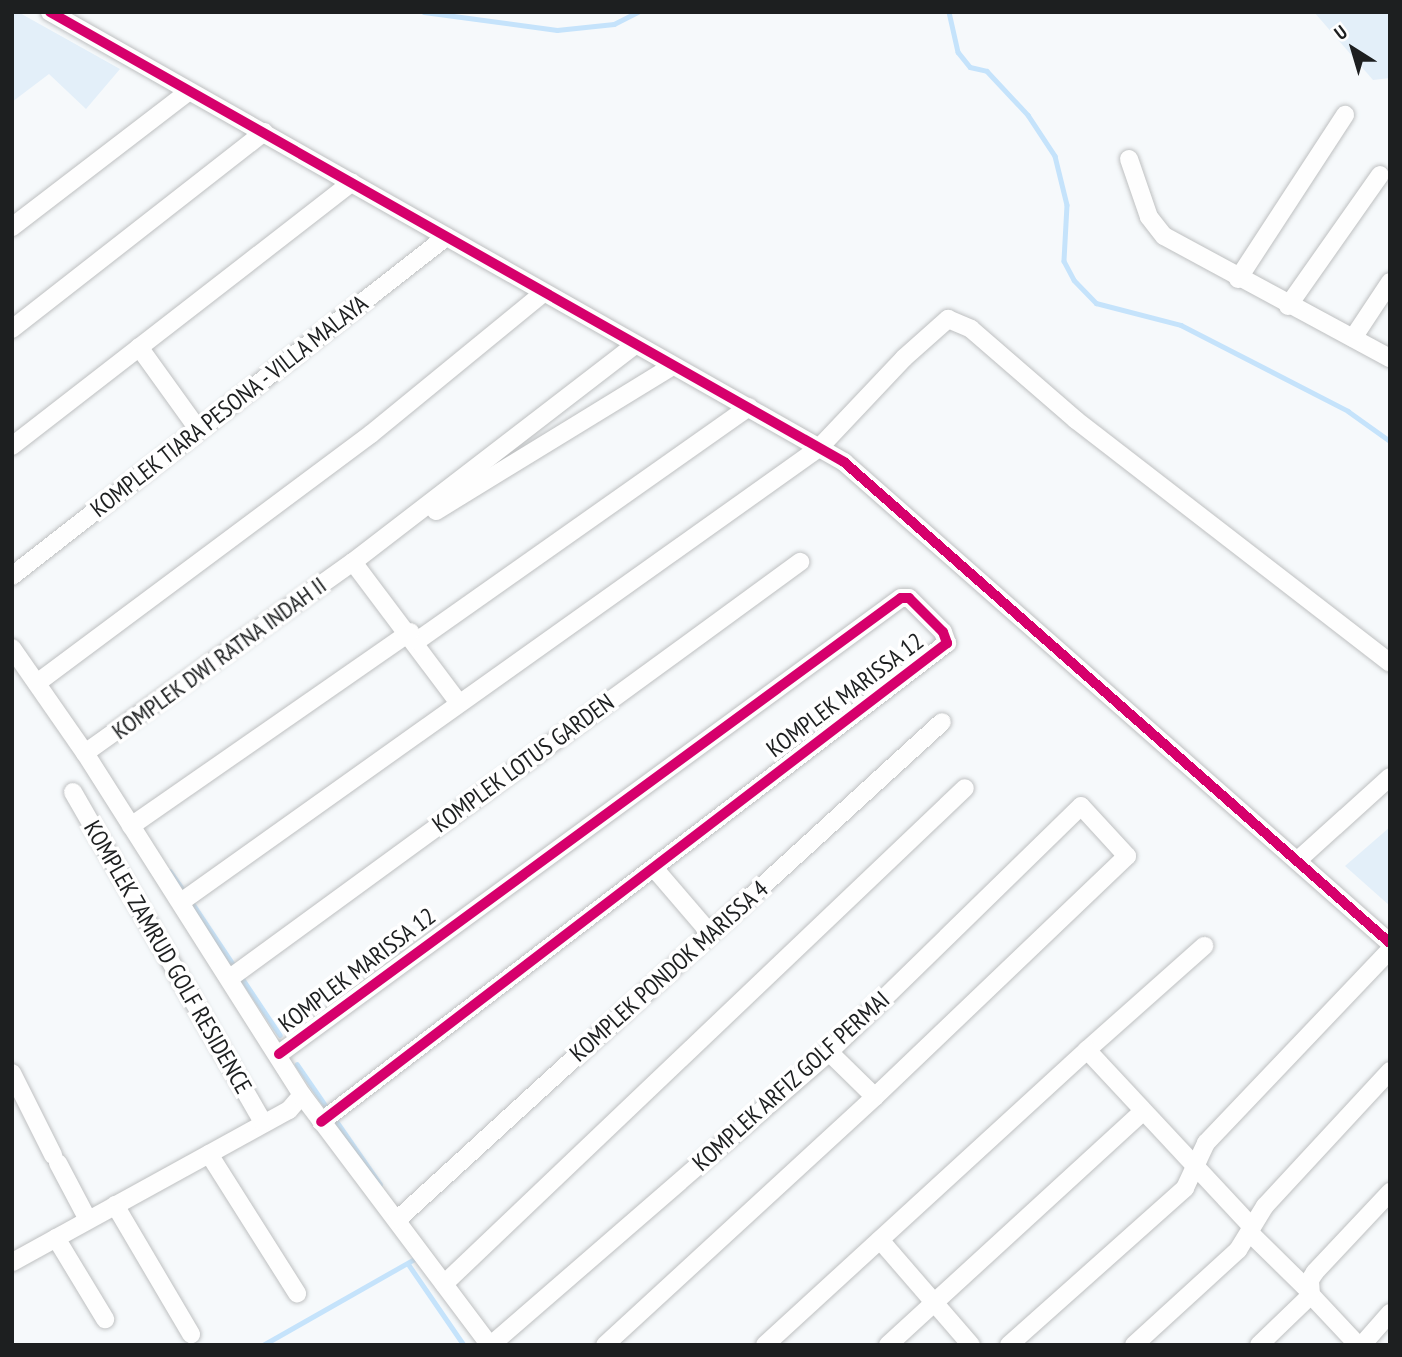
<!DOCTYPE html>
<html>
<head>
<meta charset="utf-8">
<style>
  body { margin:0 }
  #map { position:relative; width:1402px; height:1357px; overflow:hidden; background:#f6f9fb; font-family:"PT Sans Narrow",sans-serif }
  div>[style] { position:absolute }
  .green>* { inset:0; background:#e3eff9 }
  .stream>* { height:4.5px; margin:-2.25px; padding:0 2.25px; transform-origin:2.25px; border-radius:2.25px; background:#c5e3fb }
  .roads { filter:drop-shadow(0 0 2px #bec0c1) drop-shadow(0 0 2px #bec0c1) }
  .minor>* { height:18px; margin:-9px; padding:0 9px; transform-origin:9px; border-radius:9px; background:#fefefe }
  .cycleway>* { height:10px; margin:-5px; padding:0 5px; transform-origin:5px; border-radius:5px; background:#d6006c }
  span { translate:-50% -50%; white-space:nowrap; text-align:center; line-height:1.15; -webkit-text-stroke:7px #fff; paint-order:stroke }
  .street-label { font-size:24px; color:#1d1f20 }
  .frame { position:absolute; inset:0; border:14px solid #1d1f20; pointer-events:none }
  .north { position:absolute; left:1318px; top:14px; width:70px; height:70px; -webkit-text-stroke:5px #fff; paint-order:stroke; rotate:323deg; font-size:19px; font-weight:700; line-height:28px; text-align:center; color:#1d1f20 }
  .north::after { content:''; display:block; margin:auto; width:24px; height:32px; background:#1d1f20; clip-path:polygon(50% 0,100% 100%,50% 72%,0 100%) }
</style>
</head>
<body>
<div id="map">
  <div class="green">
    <i style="clip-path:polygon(12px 12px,18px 12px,120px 69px,86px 109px,49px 74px,12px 102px)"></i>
    <i style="clip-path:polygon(1314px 12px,1390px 12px,1390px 78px,1373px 80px)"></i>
    <i style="clip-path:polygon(1390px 827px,1390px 906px,1345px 866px)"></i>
  </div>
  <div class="stream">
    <i style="left:424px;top:12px;width:134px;rotate:7.7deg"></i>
    <i style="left:557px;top:30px;width:57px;rotate:-6deg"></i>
    <i style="left:614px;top:24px;width:27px;rotate:-27deg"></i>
    <i style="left:949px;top:12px;width:41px;rotate:77.3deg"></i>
    <i style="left:958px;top:52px;width:19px;rotate:51deg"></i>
    <i style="left:970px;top:67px;width:17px;rotate:13deg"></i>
    <i style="left:987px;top:71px;width:60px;rotate:47deg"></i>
    <i style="left:1028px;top:115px;width:49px;rotate:56.6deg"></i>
    <i style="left:1055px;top:156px;width:50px;rotate:76.2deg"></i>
    <i style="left:1067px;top:205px;width:56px;rotate:93.1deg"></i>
    <i style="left:1064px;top:261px;width:21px;rotate:62deg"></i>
    <i style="left:1074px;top:280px;width:32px;rotate:46deg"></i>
    <i style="left:1096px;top:303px;width:88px;rotate:14.5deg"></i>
    <i style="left:1181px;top:325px;width:188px;rotate:27.2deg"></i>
    <i style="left:1348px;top:411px;width:52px;rotate:35.5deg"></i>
    <i style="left:170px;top:871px;width:24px;rotate:55deg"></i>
    <i style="left:193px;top:904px;width:76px;rotate:56.3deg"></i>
    <i style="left:240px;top:975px;width:72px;rotate:56.3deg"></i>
    <i style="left:297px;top:1064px;width:55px;rotate:55.4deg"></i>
    <i style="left:333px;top:1116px;width:83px;rotate:55.3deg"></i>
    <i style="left:409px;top:1265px;width:97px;rotate:55.5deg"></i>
    <i style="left:263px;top:1345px;width:178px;rotate:-29.6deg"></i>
  </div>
  <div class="roads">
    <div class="minor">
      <i style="left:50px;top:12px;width:913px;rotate:29.54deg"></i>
      <i style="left:844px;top:462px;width:728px;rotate:41.38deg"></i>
      <i style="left:1129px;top:159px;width:61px;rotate:71deg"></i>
      <i style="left:1149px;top:217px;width:24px;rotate:52deg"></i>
      <i style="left:1164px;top:236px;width:257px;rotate:28.4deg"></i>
      <i style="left:12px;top:227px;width:222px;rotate:-37.5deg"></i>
      <i style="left:1238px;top:279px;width:196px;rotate:-56.9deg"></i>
      <i style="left:1288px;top:306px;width:160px;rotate:-54.9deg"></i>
      <i style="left:12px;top:329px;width:320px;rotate:-38deg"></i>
      <i style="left:1353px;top:338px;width:67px;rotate:-56.5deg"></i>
      <i style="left:139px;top:347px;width:101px;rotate:54.3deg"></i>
      <i style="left:12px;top:446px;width:430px;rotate:-37.8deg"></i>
      <i style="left:436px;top:511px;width:278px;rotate:-31.5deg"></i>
      <i style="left:353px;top:562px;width:175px;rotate:53.1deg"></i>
      <i style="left:12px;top:576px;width:551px;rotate:-37.99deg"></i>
      <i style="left:417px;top:641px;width:406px;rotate:-35.2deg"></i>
      <i style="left:12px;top:648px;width:128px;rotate:55.2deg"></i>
      <i style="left:85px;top:753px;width:405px;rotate:57.6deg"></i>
      <i style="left:302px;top:1095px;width:20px;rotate:131deg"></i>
      <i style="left:289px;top:1110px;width:316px;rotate:151.2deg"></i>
      <i style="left:37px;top:683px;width:417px;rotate:-36.7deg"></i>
      <i style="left:371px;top:434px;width:222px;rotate:-39.3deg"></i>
      <i style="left:85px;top:753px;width:329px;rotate:-35.5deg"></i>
      <i style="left:353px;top:562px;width:356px;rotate:-37.6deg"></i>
      <i style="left:73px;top:792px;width:381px;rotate:60.1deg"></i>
      <i style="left:131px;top:826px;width:340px;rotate:-34.8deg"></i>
      <i style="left:1297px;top:861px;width:125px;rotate:-42.1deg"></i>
      <i style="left:654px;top:868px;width:86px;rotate:49.3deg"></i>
      <i style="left:181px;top:902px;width:783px;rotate:-35.44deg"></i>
      <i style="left:819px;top:448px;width:124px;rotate:-46.6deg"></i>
      <i style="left:904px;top:358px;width:59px;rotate:-41.6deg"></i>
      <i style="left:948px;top:319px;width:25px;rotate:23deg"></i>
      <i style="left:971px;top:329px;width:139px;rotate:40.9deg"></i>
      <i style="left:1076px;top:420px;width:397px;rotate:37.7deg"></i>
      <i style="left:230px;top:978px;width:706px;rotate:-36.12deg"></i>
      <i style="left:1087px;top:1050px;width:157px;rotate:-41.6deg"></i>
      <i style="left:279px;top:1054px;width:771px;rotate:-36.25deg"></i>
      <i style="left:901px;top:598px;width:8px"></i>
      <i style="left:909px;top:598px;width:48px;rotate:45deg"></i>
      <i style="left:943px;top:632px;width:12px;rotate:70deg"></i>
      <i style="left:947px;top:643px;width:788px;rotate:142.58deg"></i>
      <i style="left:12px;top:1073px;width:92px;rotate:63.4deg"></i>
      <i style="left:302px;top:1095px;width:313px;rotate:53.1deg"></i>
      <i style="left:209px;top:1154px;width:165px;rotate:57.7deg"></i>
      <i style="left:58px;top:1163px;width:64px;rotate:62.2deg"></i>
      <i style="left:115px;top:1205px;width:150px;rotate:59.5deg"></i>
      <i style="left:397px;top:1220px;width:738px;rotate:-42.42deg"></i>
      <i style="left:1250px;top:1233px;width:84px;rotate:44.5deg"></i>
      <i style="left:56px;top:1238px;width:95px;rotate:58.8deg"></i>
      <i style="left:880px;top:1240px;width:139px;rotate:49.1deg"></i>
      <i style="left:444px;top:1284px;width:719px;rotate:-43.59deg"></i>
      <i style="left:1311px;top:1295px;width:69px;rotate:46.8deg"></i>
      <i style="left:491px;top:1345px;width:447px;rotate:-40.9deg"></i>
      <i style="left:829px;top:1052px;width:352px;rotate:-44.3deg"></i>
      <i style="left:1081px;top:806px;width:68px;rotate:47.4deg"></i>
      <i style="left:1127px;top:856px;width:349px;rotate:136.3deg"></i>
      <i style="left:605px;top:1345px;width:367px;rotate:-42.6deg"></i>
      <i style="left:875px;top:1097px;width:64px;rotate:-135.6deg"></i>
      <i style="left:765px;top:1345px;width:437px;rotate:-42.5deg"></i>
      <i style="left:1087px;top:1050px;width:241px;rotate:47deg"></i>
      <i style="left:888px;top:1345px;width:346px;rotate:-42.5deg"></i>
      <i style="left:1009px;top:1345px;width:236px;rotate:-41.7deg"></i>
      <i style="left:1185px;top:1188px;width:50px;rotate:-65deg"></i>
      <i style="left:1206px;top:1143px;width:267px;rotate:-46.4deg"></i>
      <i style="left:1134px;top:1345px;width:141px;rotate:-42.4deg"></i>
      <i style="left:1238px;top:1250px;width:52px;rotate:-58.5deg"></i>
      <i style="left:1265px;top:1206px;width:184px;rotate:-47.2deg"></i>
      <i style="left:1259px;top:1345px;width:72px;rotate:-43.9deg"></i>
      <i style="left:1311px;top:1295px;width:15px;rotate:-94deg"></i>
      <i style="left:1310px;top:1280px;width:9px;rotate:-58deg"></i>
      <i style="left:1315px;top:1272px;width:110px;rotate:-46.8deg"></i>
      <i style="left:1362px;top:1345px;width:43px;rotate:-48.8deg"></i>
    </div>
  </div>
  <div class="cycleway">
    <i style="left:50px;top:12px;width:913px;rotate:29.54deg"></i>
    <i style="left:844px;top:462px;width:728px;rotate:41.38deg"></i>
    <i style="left:279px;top:1054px;width:771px;rotate:-36.25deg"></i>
    <i style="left:901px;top:598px;width:8px"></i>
    <i style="left:909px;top:598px;width:48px;rotate:45deg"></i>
    <i style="left:943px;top:632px;width:12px;rotate:70deg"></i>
    <i style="left:947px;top:643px;width:788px;rotate:142.58deg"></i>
  </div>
  <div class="street-label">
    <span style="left:229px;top:406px;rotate:-38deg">KOMPLEK TIARA PESONA - VILLA MALAYA</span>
    <span style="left:219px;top:658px;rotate:-36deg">KOMPLEK DWI RATNA INDAH II</span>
    <span style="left:845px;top:695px;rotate:-37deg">KOMPLEK MARISSA 12</span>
    <span style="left:523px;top:763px;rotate:-36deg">KOMPLEK LOTUS GARDEN</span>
    <span style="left:168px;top:957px;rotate:60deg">KOMPLEK ZAMRUD GOLF RESIDENCE</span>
    <span style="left:357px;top:970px;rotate:-37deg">KOMPLEK MARISSA 12</span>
    <span style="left:669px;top:971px;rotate:-42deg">KOMPLEK PONDOK MARISSA 4</span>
    <span style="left:791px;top:1081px;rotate:-42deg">KOMPLEK ARFIZ GOLF PERMAI</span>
  </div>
  <div class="frame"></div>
  <div class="north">U</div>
</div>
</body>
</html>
